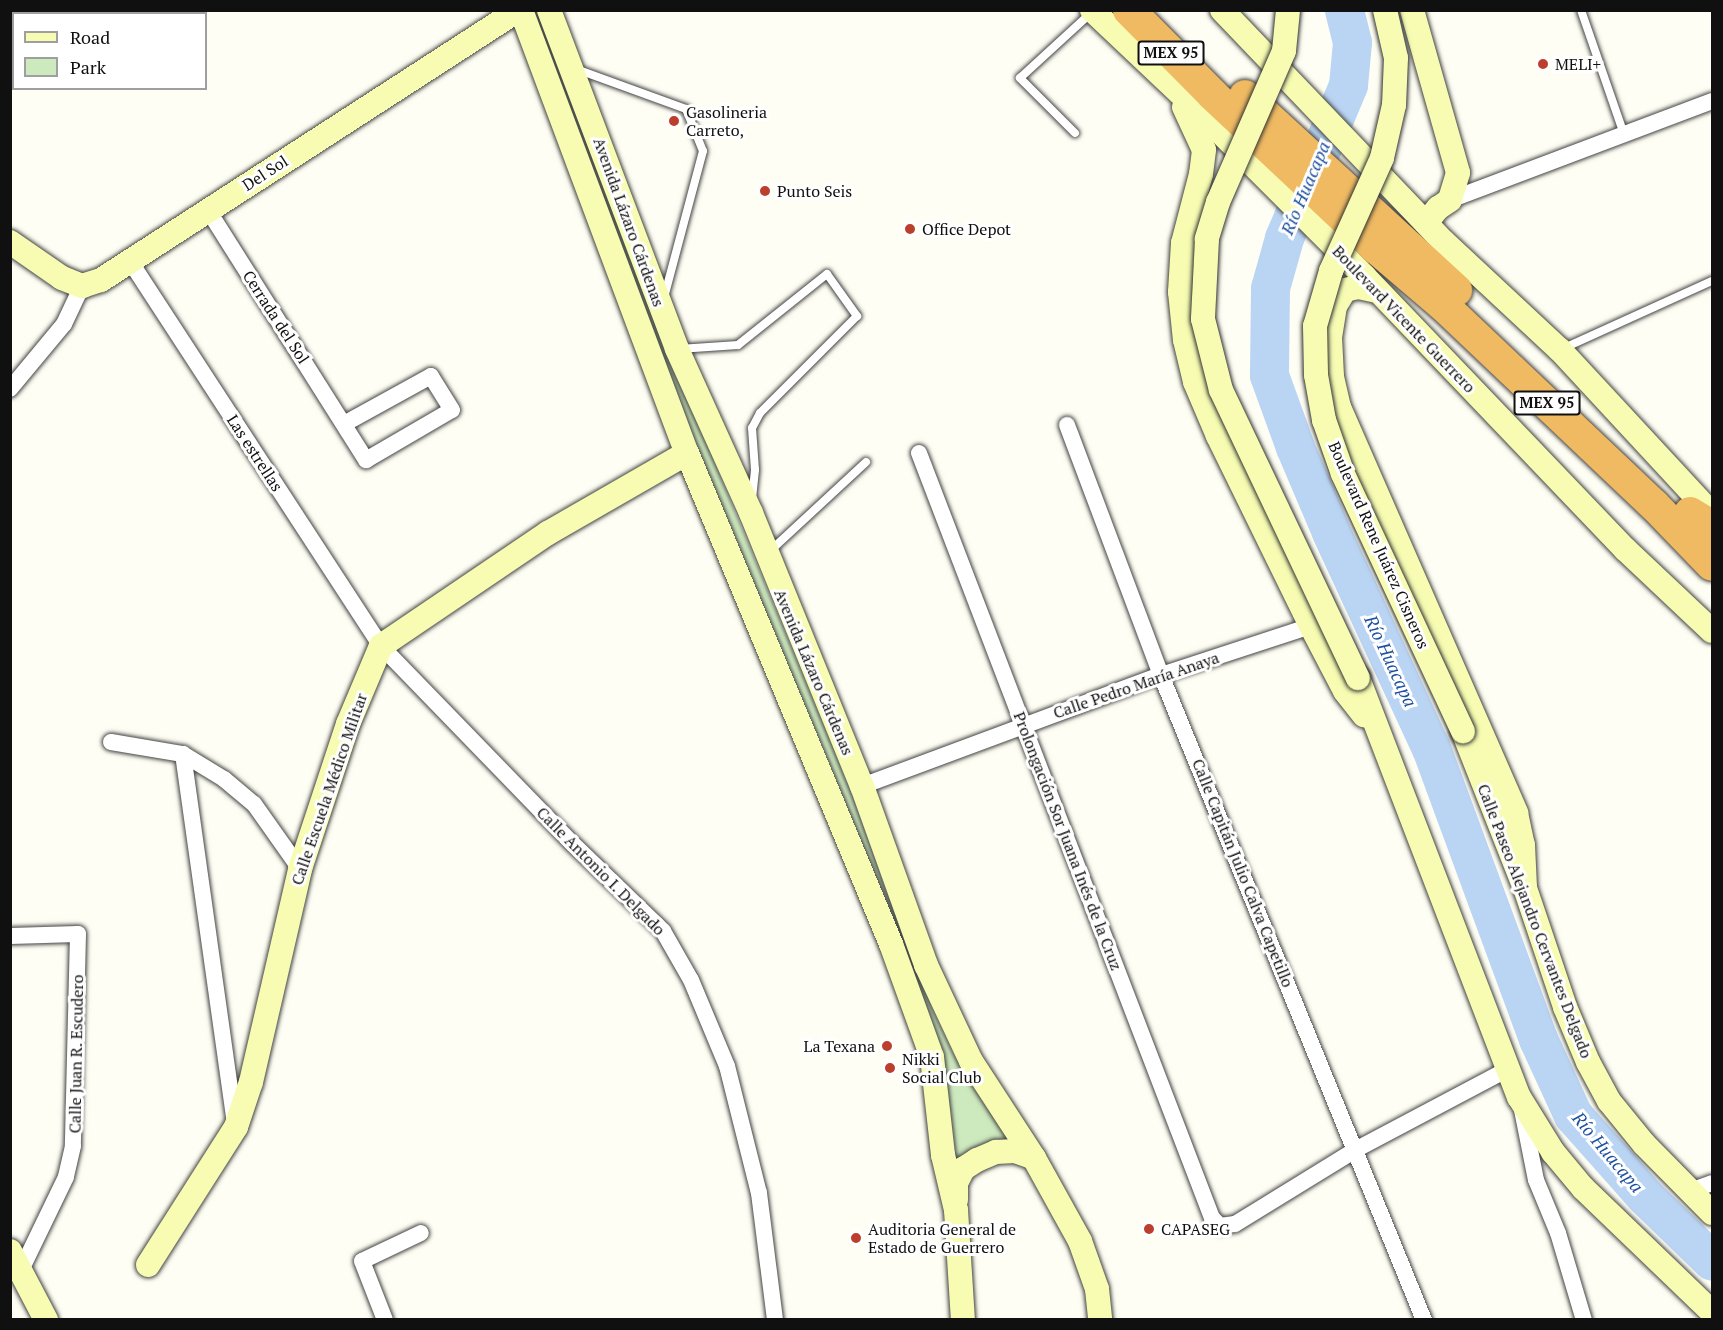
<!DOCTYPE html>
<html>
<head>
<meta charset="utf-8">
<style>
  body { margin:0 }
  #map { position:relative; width:1723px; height:1330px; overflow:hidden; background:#fffef4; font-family:"PT Serif",serif }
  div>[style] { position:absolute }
  .green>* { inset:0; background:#cde9be }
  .river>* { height:39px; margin:-19.5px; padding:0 19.5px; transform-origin:19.5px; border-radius:19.5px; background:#bad5f4 }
  .roads { filter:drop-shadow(0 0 2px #434343) drop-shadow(0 0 2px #434343) }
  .lane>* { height:8px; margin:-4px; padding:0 4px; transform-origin:4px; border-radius:4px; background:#fff }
  .street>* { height:16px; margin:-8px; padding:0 8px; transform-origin:8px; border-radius:8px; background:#fff }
  .secondary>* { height:24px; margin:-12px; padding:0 12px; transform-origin:12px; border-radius:12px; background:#f7fcb2 }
  .highway>* { height:32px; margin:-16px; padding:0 16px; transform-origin:16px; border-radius:16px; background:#efba62 }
  .bridges { filter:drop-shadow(0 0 2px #323232) drop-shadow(0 0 2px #323232) }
  .secondary-bridge>* { height:24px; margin:-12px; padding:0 12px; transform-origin:12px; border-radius:12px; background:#f7fcb2 }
  .dots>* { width:16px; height:16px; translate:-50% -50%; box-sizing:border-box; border:3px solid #fff; border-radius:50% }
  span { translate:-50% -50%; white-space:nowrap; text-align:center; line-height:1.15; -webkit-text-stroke:6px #fff; paint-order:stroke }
  .shield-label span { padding:2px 4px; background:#fff; border:2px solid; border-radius:4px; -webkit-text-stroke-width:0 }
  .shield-label { font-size:15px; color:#101010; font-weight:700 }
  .poi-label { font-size:16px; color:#101010 }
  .left { translate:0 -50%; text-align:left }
  .right { translate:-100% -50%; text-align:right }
  .street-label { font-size:16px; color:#101010 }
  .water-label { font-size:18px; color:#1d509f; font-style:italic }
  .frame { position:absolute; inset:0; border:12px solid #101010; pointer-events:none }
  .legend { position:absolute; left:12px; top:12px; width:195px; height:78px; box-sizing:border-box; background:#fff; border:2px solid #9f9f9f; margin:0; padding:8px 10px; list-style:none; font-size:18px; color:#101010 }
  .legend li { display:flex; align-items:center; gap:12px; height:30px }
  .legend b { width:30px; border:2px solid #9f9f9f }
</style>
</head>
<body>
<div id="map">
  <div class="green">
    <i style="clip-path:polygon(531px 11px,538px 11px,650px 307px,857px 806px,887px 894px,910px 949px,932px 1009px,954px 1055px,1010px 1142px,957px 1163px,947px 1089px,923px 1005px,828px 760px,693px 439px)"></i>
  </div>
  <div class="river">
    <i style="left:1344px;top:10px;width:33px;rotate:76deg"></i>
    <i style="left:1352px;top:42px;width:43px;rotate:95.3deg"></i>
    <i style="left:1348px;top:85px;width:166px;rotate:112.7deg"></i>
    <i style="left:1284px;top:238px;width:52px;rotate:105.6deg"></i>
    <i style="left:1270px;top:288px;width:87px;rotate:90.7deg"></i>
    <i style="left:1269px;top:375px;width:77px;rotate:70.1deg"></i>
    <i style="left:1295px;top:447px;width:92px;rotate:67deg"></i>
    <i style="left:1331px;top:532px;width:238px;rotate:65.2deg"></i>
    <i style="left:1431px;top:748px;width:310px;rotate:69.8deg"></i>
    <i style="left:1538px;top:1039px;width:84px;rotate:65.3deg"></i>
    <i style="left:1573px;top:1115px;width:108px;rotate:48.4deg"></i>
    <i style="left:1645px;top:1196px;width:93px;rotate:44.1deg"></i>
  </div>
  <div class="roads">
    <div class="lane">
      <i style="left:1581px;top:10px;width:131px;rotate:70.9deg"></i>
      <i style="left:576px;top:69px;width:117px;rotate:20deg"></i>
      <i style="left:686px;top:109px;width:45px;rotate:68deg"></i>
      <i style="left:703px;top:151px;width:152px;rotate:104.9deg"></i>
      <i style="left:1075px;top:133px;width:78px;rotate:-135deg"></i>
      <i style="left:1020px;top:78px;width:98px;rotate:-42.5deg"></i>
      <i style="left:679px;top:349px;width:59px;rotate:-3.9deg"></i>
      <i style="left:738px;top:345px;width:114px;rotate:-38.6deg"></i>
      <i style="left:827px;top:274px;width:52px;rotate:54.5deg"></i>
      <i style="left:857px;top:316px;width:137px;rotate:135deg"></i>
      <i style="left:760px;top:413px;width:17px;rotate:118deg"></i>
      <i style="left:752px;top:428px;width:42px;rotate:85.9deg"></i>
      <i style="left:755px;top:470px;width:28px;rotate:96deg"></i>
      <i style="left:1562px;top:349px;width:165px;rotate:-24.4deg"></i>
      <i style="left:770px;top:551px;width:131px;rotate:-42.8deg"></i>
    </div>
    <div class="street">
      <i style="left:1450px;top:200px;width:280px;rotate:-20.7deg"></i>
      <i style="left:208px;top:210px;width:296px;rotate:57.7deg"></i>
      <i style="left:366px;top:460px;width:99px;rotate:-30.2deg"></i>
      <i style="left:452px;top:410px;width:40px;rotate:-122deg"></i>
      <i style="left:431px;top:376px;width:99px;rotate:151.1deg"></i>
      <i style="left:130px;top:261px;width:460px;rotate:56.9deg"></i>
      <i style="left:381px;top:646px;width:274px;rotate:45.9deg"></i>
      <i style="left:572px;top:843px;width:127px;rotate:44deg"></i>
      <i style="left:663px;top:931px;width:56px;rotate:60.3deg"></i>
      <i style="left:691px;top:980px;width:93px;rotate:67.3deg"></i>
      <i style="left:727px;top:1066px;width:131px;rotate:75.9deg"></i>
      <i style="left:759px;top:1193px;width:128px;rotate:82.8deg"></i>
      <i style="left:10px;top:389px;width:85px;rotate:-50.3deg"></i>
      <i style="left:64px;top:324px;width:42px;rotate:-64.7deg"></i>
      <i style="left:1067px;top:425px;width:267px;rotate:69.4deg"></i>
      <i style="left:1161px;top:675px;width:697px;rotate:67.82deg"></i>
      <i style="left:919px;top:453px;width:819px;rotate:69.04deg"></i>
      <i style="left:1212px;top:1218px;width:11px;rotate:45deg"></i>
      <i style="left:1220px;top:1226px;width:15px;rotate:-8deg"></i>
      <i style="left:1235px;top:1224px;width:143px;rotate:-31.6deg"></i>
      <i style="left:1357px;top:1149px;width:171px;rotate:-27.9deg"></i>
      <i style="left:111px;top:742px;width:73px;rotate:9.5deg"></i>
      <i style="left:183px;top:754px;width:48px;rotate:31.4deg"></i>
      <i style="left:224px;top:779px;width:39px;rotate:40deg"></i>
      <i style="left:254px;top:804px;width:80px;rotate:54.7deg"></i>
      <i style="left:183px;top:754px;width:373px;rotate:82deg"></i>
      <i style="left:862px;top:786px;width:319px;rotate:-20.4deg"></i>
      <i style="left:1161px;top:675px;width:158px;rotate:-18.1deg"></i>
      <i style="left:10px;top:936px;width:68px;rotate:-1.7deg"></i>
      <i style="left:78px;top:934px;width:212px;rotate:91.4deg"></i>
      <i style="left:73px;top:1146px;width:32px;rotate:103deg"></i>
      <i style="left:66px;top:1177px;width:106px;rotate:115.8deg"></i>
      <i style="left:1522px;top:1110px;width:71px;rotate:78.7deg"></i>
      <i style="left:1536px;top:1180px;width:57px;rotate:67.5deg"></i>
      <i style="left:1558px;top:1233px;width:91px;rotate:73.4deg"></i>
      <i style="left:1690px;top:1191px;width:23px;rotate:-20deg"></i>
      <i style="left:385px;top:1320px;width:63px;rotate:-111.3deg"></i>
      <i style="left:362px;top:1261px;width:65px;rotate:-25.4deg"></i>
    </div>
    <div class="secondary">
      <i style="left:521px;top:10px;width:473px;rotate:69.5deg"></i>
      <i style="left:687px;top:453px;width:532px;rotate:67.44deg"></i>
      <i style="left:891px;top:944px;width:120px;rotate:70.1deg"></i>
      <i style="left:932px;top:1057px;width:99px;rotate:83.6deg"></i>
      <i style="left:943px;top:1155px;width:57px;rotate:76.7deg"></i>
      <i style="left:956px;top:1210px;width:110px;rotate:86.4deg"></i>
      <i style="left:549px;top:10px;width:362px;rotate:69.3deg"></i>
      <i style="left:677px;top:349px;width:180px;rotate:65.7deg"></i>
      <i style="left:751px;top:513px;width:295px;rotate:67.9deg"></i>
      <i style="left:862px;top:786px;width:190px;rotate:70.3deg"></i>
      <i style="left:926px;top:965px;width:106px;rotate:64.9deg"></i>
      <i style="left:971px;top:1061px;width:116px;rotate:57deg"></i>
      <i style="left:1034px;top:1158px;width:95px;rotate:61deg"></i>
      <i style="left:1080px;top:1241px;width:51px;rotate:70.5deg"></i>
      <i style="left:1097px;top:1289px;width:31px;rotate:84deg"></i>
      <i style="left:1092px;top:10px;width:150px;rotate:43.4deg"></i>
      <i style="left:1201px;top:113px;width:231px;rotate:45deg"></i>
      <i style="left:1364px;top:276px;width:379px;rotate:46.3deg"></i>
      <i style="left:1626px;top:550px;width:118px;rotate:43.3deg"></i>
      <i style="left:1222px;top:10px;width:321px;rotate:46.3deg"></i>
      <i style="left:1444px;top:242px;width:158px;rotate:43deg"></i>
      <i style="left:1560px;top:350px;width:224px;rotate:47.2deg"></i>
      <i style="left:1412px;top:10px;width:169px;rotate:74.2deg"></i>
      <i style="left:1458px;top:173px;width:28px;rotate:107deg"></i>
      <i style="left:1450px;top:200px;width:14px;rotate:146deg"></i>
      <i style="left:1438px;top:208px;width:19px;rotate:129deg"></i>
      <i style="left:1184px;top:107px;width:47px;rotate:65.1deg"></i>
      <i style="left:1204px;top:150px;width:24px;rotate:97deg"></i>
      <i style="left:1201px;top:174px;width:71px;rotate:104.6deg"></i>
      <i style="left:1183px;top:243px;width:49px;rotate:93.5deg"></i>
      <i style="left:1180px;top:292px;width:48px;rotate:84.1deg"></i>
      <i style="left:1185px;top:340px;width:43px;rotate:76.6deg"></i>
      <i style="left:1195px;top:382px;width:59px;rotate:66.9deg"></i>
      <i style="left:1218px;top:436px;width:212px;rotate:63.9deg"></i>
      <i style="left:1311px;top:626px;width:73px;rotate:62.4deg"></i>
      <i style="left:1345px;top:691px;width:31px;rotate:52deg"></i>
      <i style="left:10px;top:242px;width:63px;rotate:34.7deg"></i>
      <i style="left:62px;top:278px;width:22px;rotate:22deg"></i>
      <i style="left:82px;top:286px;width:20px;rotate:-18deg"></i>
      <i style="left:101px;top:280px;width:497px;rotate:-32.9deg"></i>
      <i style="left:1377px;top:291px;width:19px;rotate:-168deg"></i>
      <i style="left:1358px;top:287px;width:13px;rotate:167deg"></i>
      <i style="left:1345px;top:290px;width:19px;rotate:122deg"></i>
      <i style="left:1335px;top:306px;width:31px;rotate:99deg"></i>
      <i style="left:1330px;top:337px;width:40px;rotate:87.1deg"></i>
      <i style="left:1332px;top:377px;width:31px;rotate:77deg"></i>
      <i style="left:1339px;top:407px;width:443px;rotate:66.4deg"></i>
      <i style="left:1516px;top:813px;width:33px;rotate:78deg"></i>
      <i style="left:1523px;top:845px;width:43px;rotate:87.3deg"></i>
      <i style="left:1358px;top:678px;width:449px;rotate:69deg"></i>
      <i style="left:1519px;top:1097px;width:65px;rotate:58.3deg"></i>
      <i style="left:1553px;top:1152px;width:47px;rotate:50.2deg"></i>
      <i style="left:1583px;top:1188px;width:179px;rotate:43.9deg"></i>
      <i style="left:1463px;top:731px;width:169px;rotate:68.5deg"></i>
      <i style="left:1525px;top:888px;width:126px;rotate:71.4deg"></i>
      <i style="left:1565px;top:1007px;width:60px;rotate:67.3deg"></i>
      <i style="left:1588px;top:1062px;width:44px;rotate:61.7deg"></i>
      <i style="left:1609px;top:1101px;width:55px;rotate:50.9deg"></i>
      <i style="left:1644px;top:1144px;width:97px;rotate:45.4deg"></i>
      <i style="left:956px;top:1200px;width:17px;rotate:-90deg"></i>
      <i style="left:956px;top:1183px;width:16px;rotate:-63deg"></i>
      <i style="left:963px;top:1169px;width:17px;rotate:-33deg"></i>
      <i style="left:977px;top:1160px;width:21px;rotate:-23deg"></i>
      <i style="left:996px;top:1152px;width:19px;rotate:-3deg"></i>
      <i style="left:1015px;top:1151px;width:20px;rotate:20deg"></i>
      <i style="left:10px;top:1251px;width:78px;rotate:62.4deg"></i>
      <i style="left:148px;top:1265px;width:164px;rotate:-57.5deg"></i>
      <i style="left:236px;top:1127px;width:47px;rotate:-71.6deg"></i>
      <i style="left:251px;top:1082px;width:219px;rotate:-77deg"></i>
      <i style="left:300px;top:869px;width:153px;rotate:-71.7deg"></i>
      <i style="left:348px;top:724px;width:85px;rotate:-67.1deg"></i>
      <i style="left:381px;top:646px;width:202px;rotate:-34.1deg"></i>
      <i style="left:548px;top:533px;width:160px;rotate:-29.9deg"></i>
    </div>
    <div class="highway">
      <i style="left:1129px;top:10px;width:120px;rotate:45.3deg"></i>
      <i style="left:1213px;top:95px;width:224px;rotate:43.2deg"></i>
      <i style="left:1376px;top:248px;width:89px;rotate:40.5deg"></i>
      <i style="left:1444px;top:306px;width:289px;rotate:43.5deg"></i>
      <i style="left:1654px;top:505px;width:83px;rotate:46deg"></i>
      <i style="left:1245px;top:96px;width:287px;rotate:42.6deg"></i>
      <i style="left:1690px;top:513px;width:26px;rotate:31deg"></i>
    </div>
  </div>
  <div class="bridges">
    <div class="secondary-bridge">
      <i style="left:1288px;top:10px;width:41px;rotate:95.6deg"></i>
      <i style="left:1284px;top:51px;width:165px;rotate:113.6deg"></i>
      <i style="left:1218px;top:202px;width:39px;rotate:107deg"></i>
      <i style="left:1207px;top:239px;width:80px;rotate:92.9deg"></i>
      <i style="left:1203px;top:319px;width:73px;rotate:75.8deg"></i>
      <i style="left:1221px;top:390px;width:319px;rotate:64.6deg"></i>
      <i style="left:1385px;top:10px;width:49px;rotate:77.1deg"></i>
      <i style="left:1396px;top:58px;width:47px;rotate:92.4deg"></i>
      <i style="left:1394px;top:105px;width:54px;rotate:102.8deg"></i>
      <i style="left:1382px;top:158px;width:124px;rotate:114.3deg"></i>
      <i style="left:1331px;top:271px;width:57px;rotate:106.2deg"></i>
      <i style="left:1315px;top:326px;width:49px;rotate:88.8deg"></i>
      <i style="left:1316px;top:375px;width:46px;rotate:79.9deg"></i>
      <i style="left:1324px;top:420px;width:57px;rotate:70.6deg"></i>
      <i style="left:1343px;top:474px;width:284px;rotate:65deg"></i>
    </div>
  </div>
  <div class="dots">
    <i style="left:1543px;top:64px;background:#bc3e2c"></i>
    <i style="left:674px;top:121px;background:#bc3e2c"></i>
    <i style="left:765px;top:191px;background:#bc3e2c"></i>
    <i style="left:910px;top:229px;background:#bc3e2c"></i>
    <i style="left:887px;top:1046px;background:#bc3e2c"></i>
    <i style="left:890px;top:1068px;background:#bc3e2c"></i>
    <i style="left:1149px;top:1229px;background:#bc3e2c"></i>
    <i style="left:856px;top:1238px;background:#bc3e2c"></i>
  </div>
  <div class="shield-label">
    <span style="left:1171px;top:53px">MEX 95</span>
    <span style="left:1547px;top:403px">MEX 95</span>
  </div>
  <div class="poi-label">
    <span class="left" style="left:1555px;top:64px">MELI+</span>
    <span class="left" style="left:686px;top:121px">Gasolineria<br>Carreto,</span>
    <span class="left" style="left:777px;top:191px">Punto Seis</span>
    <span class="left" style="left:922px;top:229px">Office Depot</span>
    <span class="right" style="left:875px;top:1046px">La Texana</span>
    <span class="left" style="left:902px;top:1068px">Nikki<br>Social Club</span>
    <span class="left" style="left:868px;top:1238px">Auditoria General de<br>Estado de Guerrero</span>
    <span class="left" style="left:1161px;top:1229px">CAPASEG</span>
  </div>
  <div class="street-label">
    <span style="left:265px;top:173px;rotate:-33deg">Del Sol</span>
    <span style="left:629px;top:222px;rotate:70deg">Avenida Lázaro Cárdenas</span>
    <span style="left:276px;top:317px;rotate:57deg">Cerrada del Sol</span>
    <span style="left:1404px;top:319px;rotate:46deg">Boulevard Vicente Guerrero</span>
    <span style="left:255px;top:453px;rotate:57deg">Las estrellas</span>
    <span style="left:1379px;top:545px;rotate:66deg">Boulevard Rene Juárez Cisneros</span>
    <span style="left:814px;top:672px;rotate:67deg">Avenida Lázaro Cárdenas</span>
    <span style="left:1136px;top:685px;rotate:-19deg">Calle Pedro María Anaya</span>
    <span style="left:329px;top:789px;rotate:-71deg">Calle Escuela Médico Militar</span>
    <span style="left:1068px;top:841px;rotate:69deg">Prolongación Sor Juana Inés de la Cruz</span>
    <span style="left:601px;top:871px;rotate:45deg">Calle Antonio I. Delgado</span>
    <span style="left:1243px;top:873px;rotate:68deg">Calle Capitán Julio Calva Capetillo</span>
    <span style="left:1535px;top:921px;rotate:69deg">Calle Paseo Alejandro Cervantes Delgado</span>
    <span style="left:76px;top:1054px;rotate:-89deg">Calle Juan R. Escudero</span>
  </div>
  <div class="water-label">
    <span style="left:1305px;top:188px;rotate:-67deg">Río Huacapa</span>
    <span style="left:1391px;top:661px;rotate:65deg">Río Huacapa</span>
    <span style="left:1608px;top:1152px;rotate:50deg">Río Huacapa</span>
  </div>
  <div class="frame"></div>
  <ul class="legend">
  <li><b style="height:8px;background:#f7fcb2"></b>Road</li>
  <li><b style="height:16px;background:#cde9be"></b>Park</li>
  </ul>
</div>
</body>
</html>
